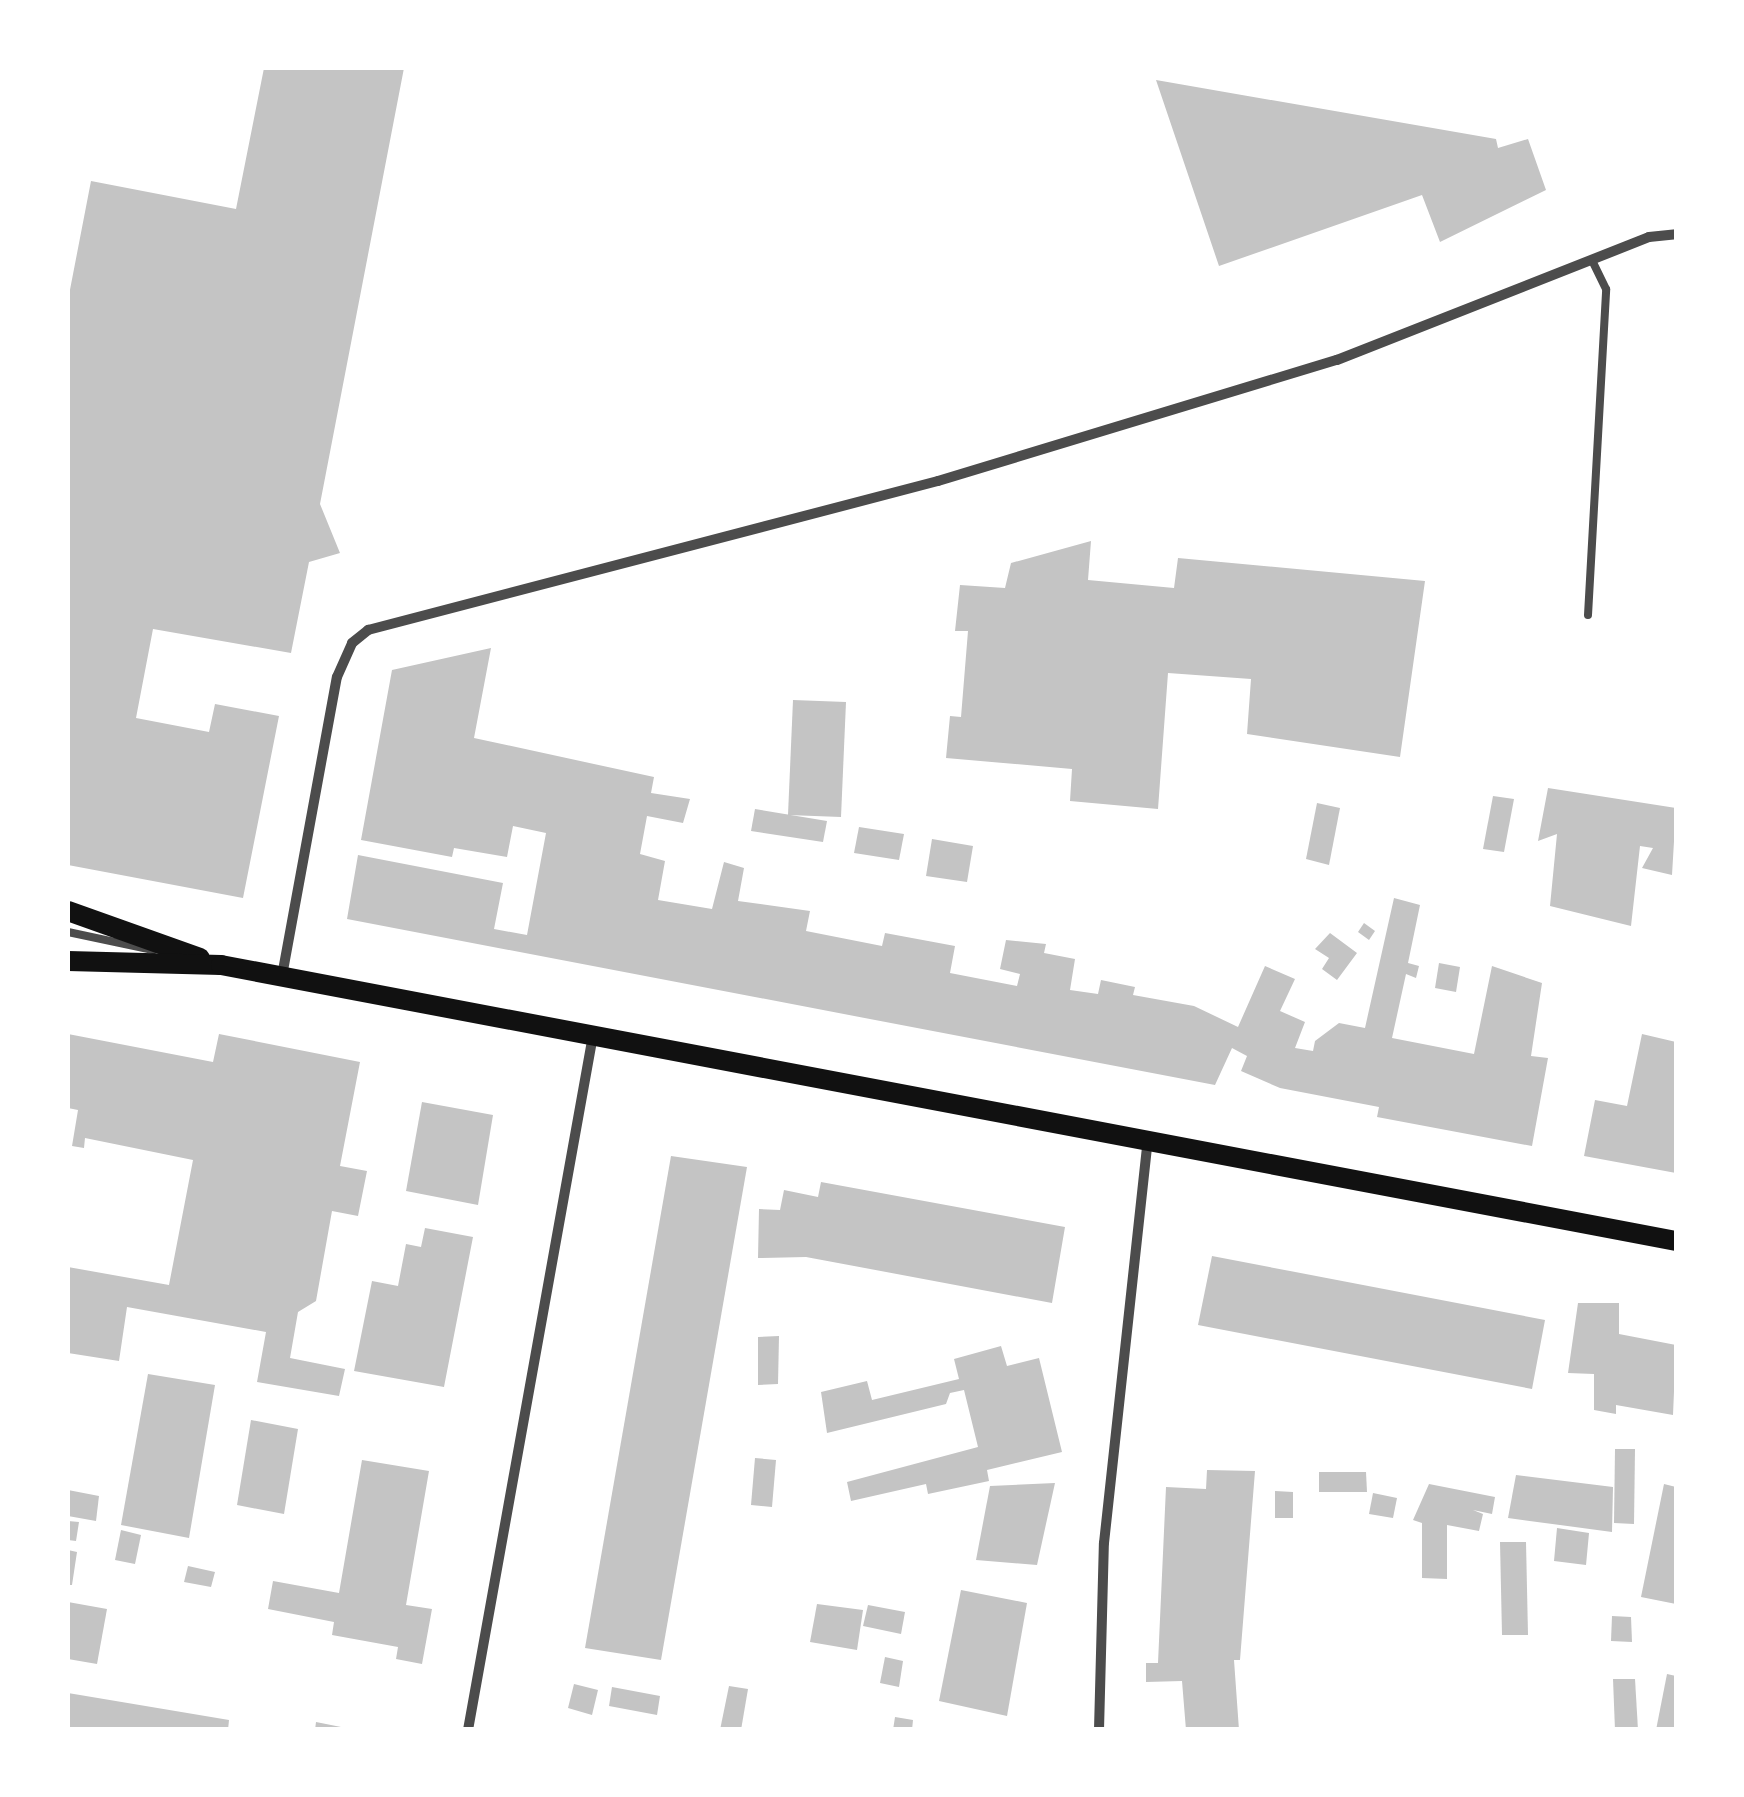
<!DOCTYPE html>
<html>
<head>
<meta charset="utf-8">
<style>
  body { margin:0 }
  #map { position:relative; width:1744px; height:1797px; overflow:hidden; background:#fff; font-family:"Source Sans 3",sans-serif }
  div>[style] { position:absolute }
  .building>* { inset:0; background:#c4c4c4 }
  .service>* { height:8px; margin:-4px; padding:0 4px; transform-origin:4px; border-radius:4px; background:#4c4c4c }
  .minor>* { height:10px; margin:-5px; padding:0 5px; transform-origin:5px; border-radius:5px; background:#4c4c4c }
  .secondary>* { height:20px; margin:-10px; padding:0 10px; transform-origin:10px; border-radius:10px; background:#111 }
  span { translate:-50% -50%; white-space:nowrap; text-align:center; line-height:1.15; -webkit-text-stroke:8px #fff; paint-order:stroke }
  .frame { position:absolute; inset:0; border:70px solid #fff; pointer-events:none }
</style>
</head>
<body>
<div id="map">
  <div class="building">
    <i style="clip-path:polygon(264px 68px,404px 68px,320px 504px,340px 553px,309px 562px,291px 653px,153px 629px,136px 718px,209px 732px,215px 704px,279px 716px,243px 898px,68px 865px,68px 300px,91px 181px,236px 209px)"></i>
    <i style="clip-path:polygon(1156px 80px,1496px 139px,1498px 148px,1528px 139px,1546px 190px,1440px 242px,1422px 195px,1219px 266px)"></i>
    <i style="clip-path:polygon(1091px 541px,1088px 580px,1174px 588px,1178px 558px,1425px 581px,1400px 757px,1247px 734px,1251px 679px,1168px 673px,1158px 809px,1070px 801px,1072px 769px,946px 758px,950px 716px,961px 717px,968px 631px,955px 631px,960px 585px,1005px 588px,1011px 563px)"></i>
    <i style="clip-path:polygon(491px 648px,474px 738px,654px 777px,651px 793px,690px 799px,683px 823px,647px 816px,640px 854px,665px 861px,658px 900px,712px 909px,724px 862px,744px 868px,738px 901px,810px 911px,806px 931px,882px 946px,885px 933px,955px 946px,950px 973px,1017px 986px,1020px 974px,1000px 969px,1006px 940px,1046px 944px,1044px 953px,1075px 959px,1070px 990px,1098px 994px,1101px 980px,1135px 987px,1133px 995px,1194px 1006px,1238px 1027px,1265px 966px,1295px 979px,1280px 1011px,1305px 1022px,1295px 1048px,1313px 1051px,1315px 1041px,1339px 1023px,1365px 1028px,1394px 898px,1420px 905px,1408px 963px,1419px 966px,1416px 978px,1406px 974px,1392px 1038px,1474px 1054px,1492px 966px,1542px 983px,1531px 1056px,1548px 1058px,1532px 1146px,1377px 1117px,1379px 1107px,1280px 1088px,1241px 1071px,1247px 1056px,1232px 1048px,1215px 1085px,347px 919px,358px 855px,503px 883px,494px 929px,527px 935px,546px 833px,513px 826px,507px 857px,454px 848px,452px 857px,361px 840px,392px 670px)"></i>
    <i style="clip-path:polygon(793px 700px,846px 702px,841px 817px,788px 815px)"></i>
    <i style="clip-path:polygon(1548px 788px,1676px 808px,1672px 875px,1642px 868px,1653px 848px,1640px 846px,1631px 926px,1550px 906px,1557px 834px,1538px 841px)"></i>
    <i style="clip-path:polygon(1493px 796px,1514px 799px,1504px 852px,1483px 849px)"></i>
    <i style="clip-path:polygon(1317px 803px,1340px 808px,1329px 865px,1306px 859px)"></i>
    <i style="clip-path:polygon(755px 809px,827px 821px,823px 842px,751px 831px)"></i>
    <i style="clip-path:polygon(859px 827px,904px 834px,899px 860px,854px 853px)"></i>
    <i style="clip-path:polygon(932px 839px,973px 846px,967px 882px,926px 876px)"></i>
    <i style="clip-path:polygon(1364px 923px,1375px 931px,1369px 940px,1358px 932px)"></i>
    <i style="clip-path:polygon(1330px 933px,1357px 953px,1337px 980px,1322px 969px,1329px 958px,1315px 949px)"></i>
    <i style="clip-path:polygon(1439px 963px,1460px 967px,1456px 992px,1435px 988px)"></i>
    <i style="clip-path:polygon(68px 1034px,213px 1062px,219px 1034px,360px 1062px,340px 1166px,367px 1171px,358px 1216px,332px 1211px,316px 1301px,298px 1312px,290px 1358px,345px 1369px,339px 1396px,257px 1382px,266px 1332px,127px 1307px,119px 1361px,68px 1353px,68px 1267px,169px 1285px,193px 1160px,85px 1138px,84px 1148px,72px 1146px,78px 1110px,68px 1108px)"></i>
    <i style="clip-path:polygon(1642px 1034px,1676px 1042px,1676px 1173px,1584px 1156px,1595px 1100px,1627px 1106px)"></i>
    <i style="clip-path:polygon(422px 1102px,493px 1115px,478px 1205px,406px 1191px)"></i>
    <i style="clip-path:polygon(671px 1156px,747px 1167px,661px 1660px,585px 1648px)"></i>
    <i style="clip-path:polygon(821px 1182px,1065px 1227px,1052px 1303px,806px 1257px,758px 1258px,759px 1209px,780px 1210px,784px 1190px,818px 1197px)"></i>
    <i style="clip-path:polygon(425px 1228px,473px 1237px,444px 1387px,354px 1371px,372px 1281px,398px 1286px,406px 1244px,421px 1247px)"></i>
    <i style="clip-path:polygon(1212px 1256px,1545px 1320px,1532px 1389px,1198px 1325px)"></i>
    <i style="clip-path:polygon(1578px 1303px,1619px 1303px,1619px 1334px,1676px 1345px,1673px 1415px,1616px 1405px,1616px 1414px,1594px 1410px,1594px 1374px,1568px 1373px)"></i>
    <i style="clip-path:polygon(779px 1336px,778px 1384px,758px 1385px,758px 1337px)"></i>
    <i style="clip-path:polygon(1001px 1346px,1007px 1366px,1039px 1358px,1062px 1452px,987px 1470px,989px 1481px,928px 1494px,926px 1484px,851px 1501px,847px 1482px,978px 1447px,964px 1390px,950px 1393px,946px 1404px,827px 1433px,821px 1392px,867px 1381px,872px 1400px,959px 1379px,954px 1359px)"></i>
    <i style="clip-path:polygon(148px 1374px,215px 1385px,189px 1538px,121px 1525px)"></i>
    <i style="clip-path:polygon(251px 1420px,298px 1429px,284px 1514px,237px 1505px)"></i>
    <i style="clip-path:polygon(1615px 1449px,1635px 1449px,1634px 1524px,1614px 1523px)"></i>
    <i style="clip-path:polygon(755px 1458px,776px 1460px,772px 1507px,751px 1505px)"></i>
    <i style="clip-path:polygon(362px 1460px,429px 1471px,406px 1605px,432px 1609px,422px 1664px,396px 1659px,398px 1647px,332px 1635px,334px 1622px,268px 1609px,273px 1581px,339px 1593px)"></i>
    <i style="clip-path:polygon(1207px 1470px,1255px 1471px,1240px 1660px,1234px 1660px,1239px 1730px,1186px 1730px,1182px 1681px,1146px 1682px,1146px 1663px,1158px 1663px,1166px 1487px,1206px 1489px)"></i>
    <i style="clip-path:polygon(1319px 1472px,1366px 1472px,1367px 1492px,1319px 1492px)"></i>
    <i style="clip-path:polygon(1516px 1475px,1613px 1487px,1612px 1532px,1508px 1518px)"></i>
    <i style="clip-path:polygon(1055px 1483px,1037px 1565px,976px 1560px,990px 1486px)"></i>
    <i style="clip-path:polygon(1429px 1484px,1495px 1497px,1492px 1514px,1473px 1510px,1483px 1514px,1479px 1531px,1447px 1525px,1447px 1579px,1422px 1578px,1422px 1523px,1413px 1520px)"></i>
    <i style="clip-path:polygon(1664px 1484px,1676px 1487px,1676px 1604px,1641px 1597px)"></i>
    <i style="clip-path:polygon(68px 1490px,99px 1496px,96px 1521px,68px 1516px)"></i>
    <i style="clip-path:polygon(1275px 1491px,1293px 1492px,1293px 1518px,1275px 1518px)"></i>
    <i style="clip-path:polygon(1373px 1493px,1397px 1498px,1393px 1518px,1369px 1514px)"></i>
    <i style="clip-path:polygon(68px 1521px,79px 1522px,76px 1541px,68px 1540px)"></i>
    <i style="clip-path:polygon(1557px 1528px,1589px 1533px,1586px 1565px,1554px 1561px)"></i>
    <i style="clip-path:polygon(121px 1530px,141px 1535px,135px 1564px,115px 1560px)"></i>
    <i style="clip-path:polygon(1500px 1542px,1526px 1542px,1528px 1635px,1502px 1635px)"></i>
    <i style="clip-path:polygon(68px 1550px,77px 1552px,72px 1585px,68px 1585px)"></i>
    <i style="clip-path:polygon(188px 1566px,215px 1572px,211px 1587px,184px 1582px)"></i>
    <i style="clip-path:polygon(961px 1590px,1027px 1603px,1007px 1716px,939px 1701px)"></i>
    <i style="clip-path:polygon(68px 1602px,107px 1609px,97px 1664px,68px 1659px)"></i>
    <i style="clip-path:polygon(817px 1604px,863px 1610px,857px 1650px,810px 1642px)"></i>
    <i style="clip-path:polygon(868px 1605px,905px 1612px,901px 1634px,863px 1626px)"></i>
    <i style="clip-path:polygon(1612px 1616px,1631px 1617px,1632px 1642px,1611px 1641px)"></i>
    <i style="clip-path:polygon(885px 1657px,903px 1661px,899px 1687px,880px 1683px)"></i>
    <i style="clip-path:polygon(1667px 1674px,1676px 1676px,1676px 1730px,1656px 1730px)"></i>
    <i style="clip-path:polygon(1613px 1679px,1635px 1679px,1638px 1730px,1615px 1730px)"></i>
    <i style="clip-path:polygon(574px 1684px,598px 1690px,592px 1715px,568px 1708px)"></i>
    <i style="clip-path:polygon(729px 1686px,748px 1689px,741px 1730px,720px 1730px)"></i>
    <i style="clip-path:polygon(612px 1687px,660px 1696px,657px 1715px,609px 1706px)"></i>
    <i style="clip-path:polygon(68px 1693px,229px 1720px,228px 1730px,68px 1730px)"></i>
    <i style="clip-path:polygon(895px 1717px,913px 1720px,912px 1730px,893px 1730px)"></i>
    <i style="clip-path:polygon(316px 1722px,346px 1728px,346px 1730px,315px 1730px)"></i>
  </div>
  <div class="service">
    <i style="left:1588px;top:615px;width:326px;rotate:-86.8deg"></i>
    <i style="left:1606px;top:289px;width:32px;rotate:-116deg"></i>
    <i style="left:68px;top:932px;width:87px;rotate:12deg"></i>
  </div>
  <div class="minor">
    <i style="left:282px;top:976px;width:304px;rotate:-79.6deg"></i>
    <i style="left:337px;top:677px;width:37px;rotate:-66deg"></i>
    <i style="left:352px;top:643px;width:21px;rotate:-39deg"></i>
    <i style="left:368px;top:630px;width:589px;rotate:-14.65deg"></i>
    <i style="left:938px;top:481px;width:417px;rotate:-16.9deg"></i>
    <i style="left:1337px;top:360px;width:335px;rotate:-21.5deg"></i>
    <i style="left:1649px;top:237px;width:27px;rotate:-6deg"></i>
    <i style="left:468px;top:1730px;width:706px;rotate:-79.8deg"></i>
    <i style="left:1099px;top:1730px;width:187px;rotate:-88.5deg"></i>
    <i style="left:1104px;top:1543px;width:404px;rotate:-83.8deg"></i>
  </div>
  <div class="secondary">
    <i style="left:68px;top:911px;width:140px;rotate:19.6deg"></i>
    <i style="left:68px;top:961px;width:153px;rotate:1.5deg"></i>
    <i style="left:221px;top:965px;width:1481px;rotate:10.74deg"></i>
  </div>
  <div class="frame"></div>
</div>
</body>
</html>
